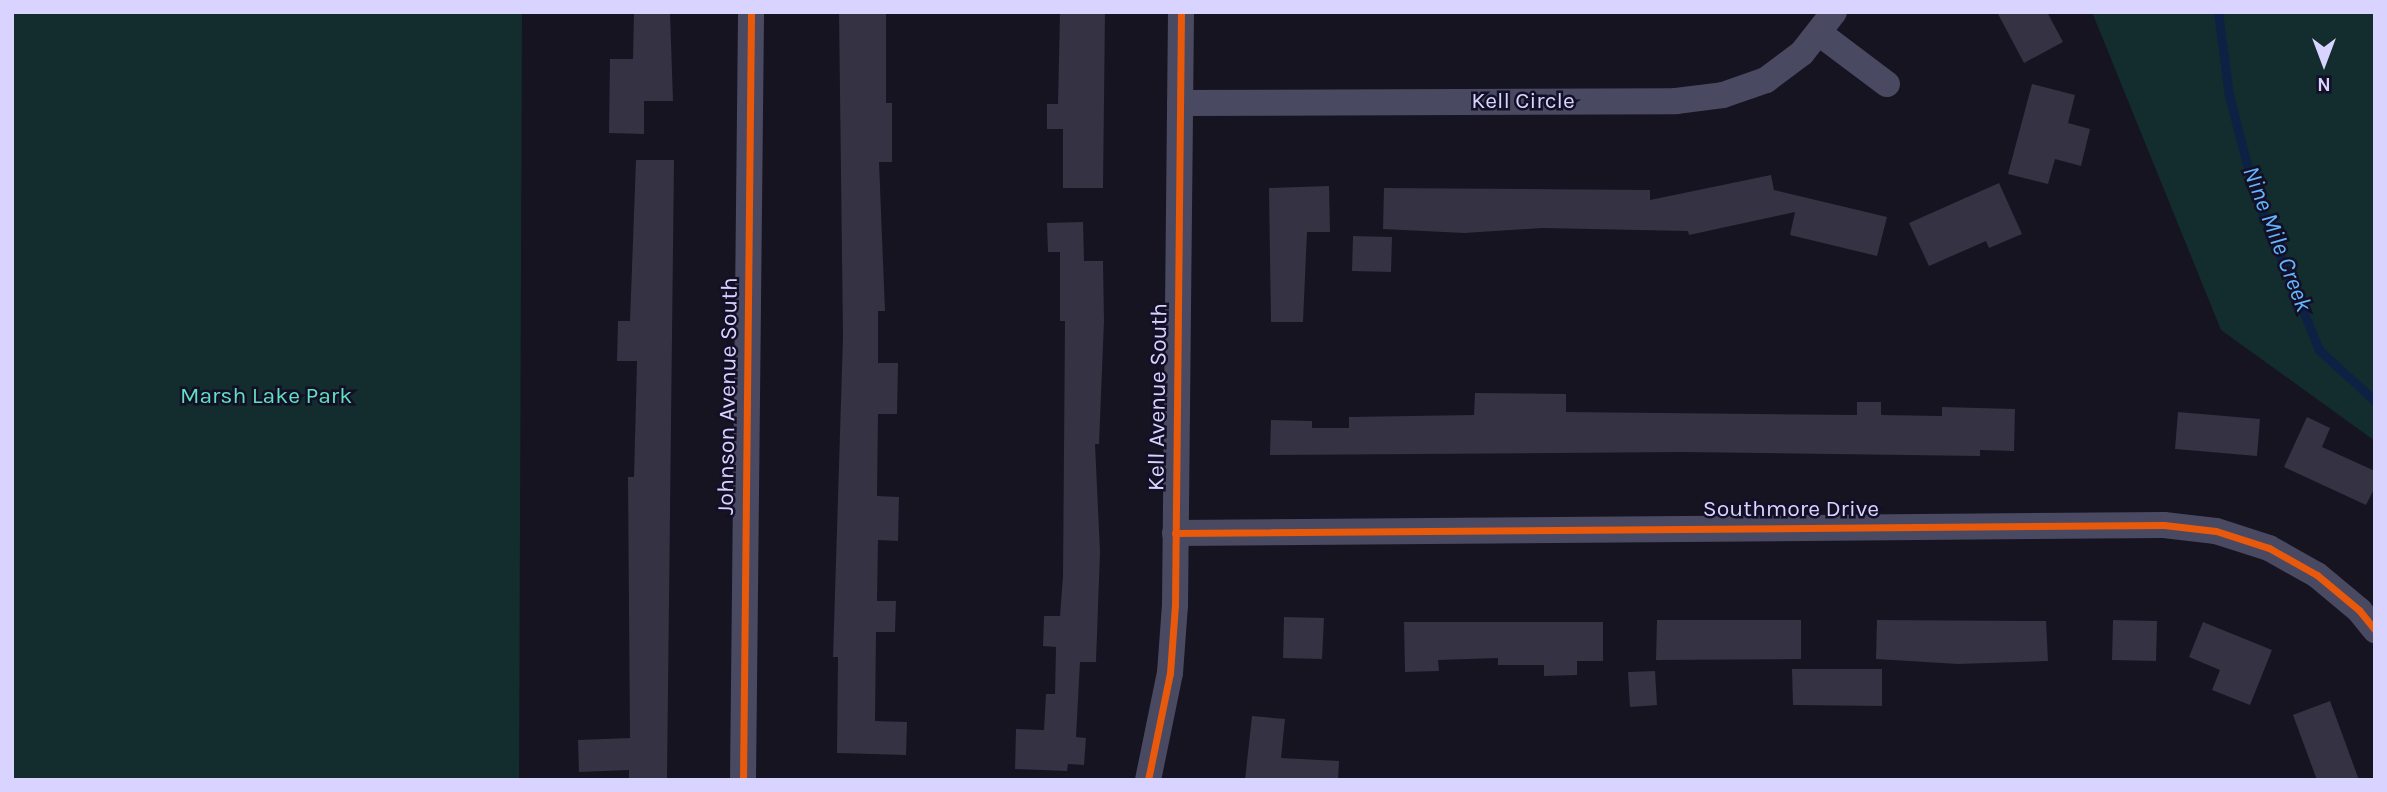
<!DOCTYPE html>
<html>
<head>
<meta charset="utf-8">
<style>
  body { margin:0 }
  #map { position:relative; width:2387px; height:792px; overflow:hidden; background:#161421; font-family:Karla,sans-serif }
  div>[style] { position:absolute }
  .green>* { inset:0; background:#132c2d }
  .stream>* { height:9px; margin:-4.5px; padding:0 4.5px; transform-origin:4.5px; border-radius:4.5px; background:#0d2144 }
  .building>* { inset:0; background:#343243 }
  .minor>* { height:26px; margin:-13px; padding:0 13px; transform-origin:13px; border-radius:13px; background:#4a4962 }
  .cycleway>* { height:7px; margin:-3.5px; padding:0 3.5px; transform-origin:3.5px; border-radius:3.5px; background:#e8590c }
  span { translate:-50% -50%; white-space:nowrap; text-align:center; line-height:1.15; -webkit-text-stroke:5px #130f26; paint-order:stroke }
  .street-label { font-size:23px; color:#d9d4ff }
  .park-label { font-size:23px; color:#5fe0c0 }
  .water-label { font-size:24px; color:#62b6ff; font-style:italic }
  .frame { position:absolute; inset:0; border:14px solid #d9d4ff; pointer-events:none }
  .north { position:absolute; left:2289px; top:28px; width:70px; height:70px; -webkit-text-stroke:5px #130f26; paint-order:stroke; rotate:180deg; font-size:19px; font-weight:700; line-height:28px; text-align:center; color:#d9d4ff }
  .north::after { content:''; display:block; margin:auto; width:24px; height:32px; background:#d9d4ff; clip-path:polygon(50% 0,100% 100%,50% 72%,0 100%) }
</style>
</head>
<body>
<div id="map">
  <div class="green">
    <i style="clip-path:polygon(12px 12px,522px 12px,519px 780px,12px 780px)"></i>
    <i style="clip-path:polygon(2092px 12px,2375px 12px,2375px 441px,2221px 330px)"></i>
  </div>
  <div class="stream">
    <i style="left:2218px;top:12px;width:84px;rotate:82.5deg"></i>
    <i style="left:2229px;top:95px;width:100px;rotate:75.5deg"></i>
    <i style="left:2254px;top:192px;width:171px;rotate:67.6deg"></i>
    <i style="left:2319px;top:350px;width:76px;rotate:42.3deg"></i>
  </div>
  <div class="building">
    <i style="clip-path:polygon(634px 12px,670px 12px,673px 101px,644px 101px,644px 134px,609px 133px,610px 59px,633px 59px)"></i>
    <i style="clip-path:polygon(839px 12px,886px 12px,886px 103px,892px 103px,892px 162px,879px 162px,885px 311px,878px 311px,878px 363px,898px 363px,897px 414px,878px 414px,877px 496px,899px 497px,898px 541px,878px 540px,877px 601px,896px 601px,895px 632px,876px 632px,875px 721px,907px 722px,906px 755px,837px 753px,838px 657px,833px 657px,843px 337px)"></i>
    <i style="clip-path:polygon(1060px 12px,1105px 12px,1103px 188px,1063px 188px,1063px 129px,1047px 129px,1047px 104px,1058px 104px)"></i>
    <i style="clip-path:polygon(1997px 12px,2047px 12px,2063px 42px,2024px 63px)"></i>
    <i style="clip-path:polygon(2032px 84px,2075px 95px,2068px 123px,2090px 129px,2081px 166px,2055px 159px,2048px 184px,2008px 174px)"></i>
    <i style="clip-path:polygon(636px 160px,674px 160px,667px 779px,629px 778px,629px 770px,579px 772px,578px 740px,630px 738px,628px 477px,634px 477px,637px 361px,617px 361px,618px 321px,630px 321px)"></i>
    <i style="clip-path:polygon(1771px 175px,1774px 190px,1887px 217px,1877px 256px,1790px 235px,1795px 212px,1689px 235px,1688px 231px,1543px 228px,1464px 233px,1383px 229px,1384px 188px,1650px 190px,1650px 200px)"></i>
    <i style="clip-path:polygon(1999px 183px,2022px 234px,1989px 248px,1986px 241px,1929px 266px,1909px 223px)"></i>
    <i style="clip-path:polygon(1329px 186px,1330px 232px,1307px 232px,1303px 322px,1271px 322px,1269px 188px)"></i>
    <i style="clip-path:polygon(1083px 222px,1084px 261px,1103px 261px,1104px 321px,1099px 444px,1095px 444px,1100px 552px,1096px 662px,1080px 662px,1076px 737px,1086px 738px,1084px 765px,1068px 764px,1067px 771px,1015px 769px,1016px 729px,1044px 730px,1046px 694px,1055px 694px,1056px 647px,1043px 646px,1044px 616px,1060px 616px,1063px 576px,1065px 321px,1060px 321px,1060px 252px,1048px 252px,1047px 223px)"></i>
    <i style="clip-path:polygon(1353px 236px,1392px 237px,1391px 272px,1352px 271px)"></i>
    <i style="clip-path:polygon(1475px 393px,1566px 394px,1566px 412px,1857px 415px,1857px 402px,1881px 402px,1881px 415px,1942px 416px,1942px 407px,2015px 409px,2014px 451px,1980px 450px,1980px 456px,1683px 452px,1270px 455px,1271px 420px,1312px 421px,1312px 428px,1349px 428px,1349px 417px,1474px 415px)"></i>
    <i style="clip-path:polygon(2178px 412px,2260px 419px,2257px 456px,2175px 449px)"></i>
    <i style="clip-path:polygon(2307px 417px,2330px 428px,2322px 447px,2375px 471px,2375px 487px,2366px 505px,2284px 467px)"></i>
    <i style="clip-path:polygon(1284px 617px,1324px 618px,1322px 659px,1283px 658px)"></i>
    <i style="clip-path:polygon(1657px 620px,1801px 620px,1801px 659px,1656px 660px)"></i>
    <i style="clip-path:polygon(1877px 620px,2046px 621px,2048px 661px,1958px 664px,1876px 659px)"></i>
    <i style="clip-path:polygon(2113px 620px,2157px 621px,2156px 661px,2112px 660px)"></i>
    <i style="clip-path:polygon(1404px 622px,1603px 622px,1603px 661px,1577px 661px,1577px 675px,1544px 676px,1544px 665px,1498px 665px,1498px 658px,1438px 660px,1439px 671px,1405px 672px)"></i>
    <i style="clip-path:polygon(2203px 622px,2272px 650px,2250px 705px,2212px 690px,2220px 670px,2189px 657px)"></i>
    <i style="clip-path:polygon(1792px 669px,1882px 669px,1882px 706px,1793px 705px)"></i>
    <i style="clip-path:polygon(1655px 671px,1657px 705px,1630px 707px,1628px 672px)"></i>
    <i style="clip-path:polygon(2330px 701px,2359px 780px,2317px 780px,2293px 715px)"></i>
    <i style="clip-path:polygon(1252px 716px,1285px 719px,1281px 758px,1339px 761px,1338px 780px,1245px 780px)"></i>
  </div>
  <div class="minor">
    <i style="left:1819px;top:33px;width:85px;rotate:36.9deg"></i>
    <i style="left:1180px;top:103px;width:496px;rotate:-0.2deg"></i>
    <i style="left:1676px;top:101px;width:47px;rotate:-7.3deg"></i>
    <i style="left:1723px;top:95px;width:46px;rotate:-19.2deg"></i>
    <i style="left:1766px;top:80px;width:45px;rotate:-36.9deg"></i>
    <i style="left:1802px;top:53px;width:52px;rotate:-52deg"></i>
    <i style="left:1175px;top:533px;width:989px;rotate:-0.46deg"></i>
    <i style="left:2164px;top:525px;width:52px;rotate:6.6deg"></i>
    <i style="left:2216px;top:531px;width:56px;rotate:17.8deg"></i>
    <i style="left:2269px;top:548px;width:55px;rotate:29.4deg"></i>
    <i style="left:2317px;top:575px;width:55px;rotate:39.8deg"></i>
    <i style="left:2359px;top:610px;width:26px;rotate:51deg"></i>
    <i style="left:743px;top:780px;width:768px;rotate:-89.4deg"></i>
    <i style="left:1148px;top:780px;width:109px;rotate:-78.4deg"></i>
    <i style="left:1170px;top:673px;width:68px;rotate:-85.8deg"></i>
    <i style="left:1175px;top:605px;width:593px;rotate:-89.42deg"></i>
  </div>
  <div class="cycleway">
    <i style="left:1175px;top:533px;width:989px;rotate:-0.46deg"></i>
    <i style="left:2164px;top:525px;width:52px;rotate:6.6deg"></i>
    <i style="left:2216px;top:531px;width:56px;rotate:17.8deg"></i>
    <i style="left:2269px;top:548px;width:55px;rotate:29.4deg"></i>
    <i style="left:2317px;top:575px;width:55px;rotate:39.8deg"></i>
    <i style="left:2359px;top:610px;width:26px;rotate:51deg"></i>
    <i style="left:743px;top:780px;width:768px;rotate:-89.4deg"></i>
    <i style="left:1148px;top:780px;width:109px;rotate:-78.4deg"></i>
    <i style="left:1170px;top:673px;width:68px;rotate:-85.8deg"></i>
    <i style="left:1175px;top:605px;width:593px;rotate:-89.42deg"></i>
  </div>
  <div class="street-label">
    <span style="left:1523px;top:101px">Kell Circle</span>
    <span style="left:728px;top:396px;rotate:-89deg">Johnson Avenue South</span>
    <span style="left:1158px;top:397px;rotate:-89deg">Kell Avenue South</span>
    <span style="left:1791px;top:509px">Southmore Drive</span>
  </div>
  <div class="park-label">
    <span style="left:266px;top:396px">Marsh Lake Park</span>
  </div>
  <div class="water-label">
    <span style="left:2277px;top:239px;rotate:69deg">Nine Mile Creek</span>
  </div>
  <div class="frame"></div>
  <div class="north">N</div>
</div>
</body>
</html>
